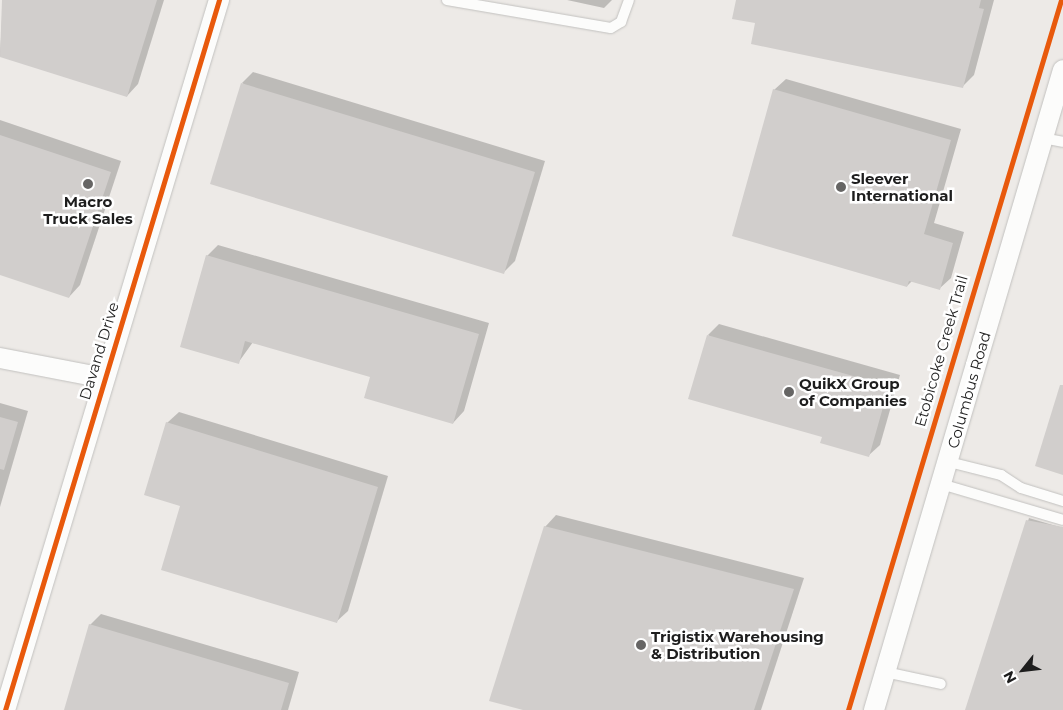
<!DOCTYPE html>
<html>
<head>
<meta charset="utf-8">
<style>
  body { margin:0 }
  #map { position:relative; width:1063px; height:710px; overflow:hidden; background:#edeae7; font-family:Montserrat,sans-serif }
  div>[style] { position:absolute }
  .shadow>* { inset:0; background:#0003 }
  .building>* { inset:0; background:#d1cecc }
  .roads { filter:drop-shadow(0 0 1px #c2c1bf) drop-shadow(0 0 1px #c2c1bf) }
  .service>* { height:10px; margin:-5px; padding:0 5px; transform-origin:5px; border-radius:5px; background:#fcfcfb }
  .minor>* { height:20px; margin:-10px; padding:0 10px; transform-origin:10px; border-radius:10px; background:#fcfcfb }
  .cycleway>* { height:5px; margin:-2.5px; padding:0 2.5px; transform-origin:2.5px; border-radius:2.5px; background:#e8590c }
  .dots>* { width:14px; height:14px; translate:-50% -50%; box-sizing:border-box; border:2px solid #fff; border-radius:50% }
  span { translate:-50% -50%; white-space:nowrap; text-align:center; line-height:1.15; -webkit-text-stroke:5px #fff; paint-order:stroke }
  .poi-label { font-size:15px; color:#1e1e1e; font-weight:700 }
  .left { translate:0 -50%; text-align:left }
  .street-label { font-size:15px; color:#1e1e1e }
  .north { position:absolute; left:998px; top:645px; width:50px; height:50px; -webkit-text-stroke:4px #fff; paint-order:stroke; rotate:241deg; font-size:14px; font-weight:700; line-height:20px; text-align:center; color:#1e1e1e }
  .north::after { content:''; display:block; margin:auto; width:18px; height:22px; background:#1e1e1e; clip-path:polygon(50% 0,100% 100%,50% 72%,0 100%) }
</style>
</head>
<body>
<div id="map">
  <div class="shadow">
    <i style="clip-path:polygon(3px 0,164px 0,138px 84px,127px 96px,0 56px)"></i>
    <i style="clip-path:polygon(567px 0,612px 0,604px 8px)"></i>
    <i style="clip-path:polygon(737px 0,994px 0,974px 75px,962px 87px,756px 22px)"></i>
    <i style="clip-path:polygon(253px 72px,545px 161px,515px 261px,504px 272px,242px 83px)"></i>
    <i style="clip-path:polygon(786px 79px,961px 129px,934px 223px,964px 232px,951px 278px,939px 289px,912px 281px,907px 286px,774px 90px)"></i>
    <i style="clip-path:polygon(0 120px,121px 161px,80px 285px,69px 297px,0 274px)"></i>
    <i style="clip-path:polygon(218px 245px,489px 323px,464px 411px,453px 423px,371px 376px,253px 342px,238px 363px,207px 256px)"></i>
    <i style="clip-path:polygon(719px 324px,900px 375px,880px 445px,868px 456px,823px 437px,708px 335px)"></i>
    <i style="clip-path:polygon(0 403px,28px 411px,0 507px)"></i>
    <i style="clip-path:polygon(179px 412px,388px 476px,348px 611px,336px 622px,181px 505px,167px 423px)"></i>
    <i style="clip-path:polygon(556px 515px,804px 578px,761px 710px,528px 710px,545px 527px)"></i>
    <i style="clip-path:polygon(1029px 518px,1063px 528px,1063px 710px,968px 710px)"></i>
    <i style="clip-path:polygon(101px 614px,299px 672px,288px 710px,65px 710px,90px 625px)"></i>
  </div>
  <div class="building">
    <i style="clip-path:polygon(2px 0,157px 0,127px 97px,0 57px)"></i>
    <i style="clip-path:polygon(736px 0,981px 0,979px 8px,984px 9px,963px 88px,751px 44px,755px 23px,732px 19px)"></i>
    <i style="clip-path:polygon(241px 83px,535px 172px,504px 274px,210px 184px)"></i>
    <i style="clip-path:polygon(773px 89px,951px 140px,924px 234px,953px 243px,940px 290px,909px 281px,907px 287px,732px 236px)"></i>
    <i style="clip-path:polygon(0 135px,111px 172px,69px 298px,0 275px)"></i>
    <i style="clip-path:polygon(206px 255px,479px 334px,453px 424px,364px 398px,370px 377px,245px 341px,239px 364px,180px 347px)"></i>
    <i style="clip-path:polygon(707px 335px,889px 386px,869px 457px,820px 443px,822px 437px,688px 399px)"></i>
    <i style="clip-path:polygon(1060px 385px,1063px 385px,1063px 475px,1035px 466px)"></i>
    <i style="clip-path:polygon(0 417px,18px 422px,4px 470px,0 469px)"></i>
    <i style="clip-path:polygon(166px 422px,378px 487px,337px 623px,161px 570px,180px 506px,144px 495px)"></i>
    <i style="clip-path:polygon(1026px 520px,1063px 527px,1063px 710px,965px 710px)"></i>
    <i style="clip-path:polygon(544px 526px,794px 589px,754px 710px,523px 710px,489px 701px)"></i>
    <i style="clip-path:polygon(89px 624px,289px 683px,281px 710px,64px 710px)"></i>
  </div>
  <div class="roads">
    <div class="service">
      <i style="left:447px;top:0;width:166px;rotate:9.7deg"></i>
      <i style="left:611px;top:28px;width:12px;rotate:-31deg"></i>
      <i style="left:621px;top:22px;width:23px;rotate:-70deg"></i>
      <i style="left:1043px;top:138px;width:20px;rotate:11deg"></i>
      <i style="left:949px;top:462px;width:54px;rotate:14deg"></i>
      <i style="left:1001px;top:475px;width:24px;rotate:33deg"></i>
      <i style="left:1021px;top:488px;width:44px;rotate:17.2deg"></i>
      <i style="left:941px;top:484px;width:127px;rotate:16.4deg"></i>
      <i style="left:885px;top:672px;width:57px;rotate:12.1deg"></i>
    </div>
    <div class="minor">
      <i style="left:0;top:358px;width:106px;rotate:10.9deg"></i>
      <i style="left:5px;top:710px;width:742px;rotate:-73.23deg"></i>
      <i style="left:874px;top:710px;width:667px;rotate:-73.55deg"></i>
    </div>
  </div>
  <div class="cycleway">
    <i style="left:5px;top:710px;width:742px;rotate:-73.23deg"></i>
    <i style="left:848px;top:710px;width:741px;rotate:-73.3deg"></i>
  </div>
  <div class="dots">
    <i style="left:88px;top:184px;background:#666564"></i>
    <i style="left:841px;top:187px;background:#666564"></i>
    <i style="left:789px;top:392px;background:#666564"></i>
    <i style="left:641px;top:645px;background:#666564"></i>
  </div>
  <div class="poi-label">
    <span class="left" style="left:851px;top:187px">Sleever<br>International</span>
    <span style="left:88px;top:210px">Macro<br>Truck Sales</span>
    <span class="left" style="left:799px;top:392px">QuikX Group<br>of Companies</span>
    <span class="left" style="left:651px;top:645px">Trigistix Warehousing<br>&amp; Distribution</span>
  </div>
  <div class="street-label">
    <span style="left:99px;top:351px;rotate:-73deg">Davand Drive</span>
    <span style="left:941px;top:351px;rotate:-74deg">Etobicoke Creek Trail</span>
    <span style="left:969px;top:390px;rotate:-74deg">Columbus Road</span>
  </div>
  <div class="north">N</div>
</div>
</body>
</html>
